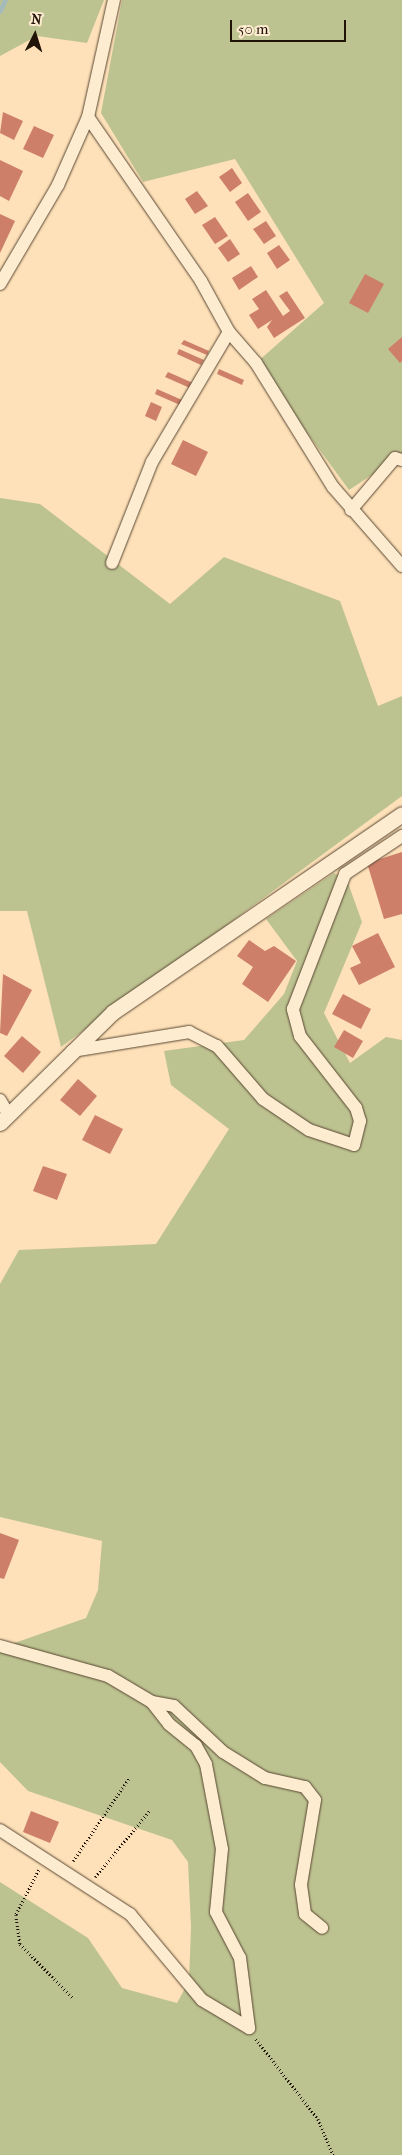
<!DOCTYPE html>
<html>
<head>
<meta charset="utf-8">
<style>
  body { margin:0 }
  #map { position:relative; width:402px; height:2155px; overflow:hidden; background:#fee1b8; font-family:"IM FELL French Canon",serif }
  div>[style] { position:absolute }
  .green>* { inset:0; background:#bdc390 }
  .stream>* { height:4.5px; margin:-2.25px; padding:0 2.25px; transform-origin:2.25px; border-radius:2.25px; background:#a5bbba }
  .building>* { inset:0; background:#cd7f69 }
  .path>* { height:2.5px; margin-top:-1.25px; transform-origin:0; background:repeating-linear-gradient(90deg,#201307 0 1px,transparent 0 3.5px) }
  .roads { filter:drop-shadow(0 0 1px #584633) drop-shadow(0 0 1px #584633) }
  .minor>* { height:12px; margin:-6px; padding:0 6px; transform-origin:6px; border-radius:6px; background:#feecd1 }
  .tertiary>* { height:15px; margin:-7.5px; padding:0 7.5px; transform-origin:7.5px; border-radius:7.5px; background:#feecd1 }
  span { translate:-50% -50%; white-space:nowrap; text-align:center; line-height:1.15; -webkit-text-stroke:5px #feecd1; paint-order:stroke }
  .north { position:absolute; left:10px; top:10px; width:50px; height:50px; -webkit-text-stroke:4px #feecd1; paint-order:stroke; rotate:5deg; font-size:14px; font-weight:700; line-height:20px; text-align:center; color:#201307 }
  .north::after { content:''; display:block; margin:auto; width:18px; height:22px; background:#201307; clip-path:polygon(50% 0,100% 100%,50% 72%,0 100%) }
  .scale { position:absolute; left:230px; top:20px; width:116px; height:22px; box-sizing:border-box; border:2px solid #201307; border-top:0; padding-left:6px; font-size:15px; line-height:18px; white-space:nowrap; color:#201307; -webkit-text-stroke:4px #feecd1; paint-order:stroke }
</style>
</head>
<body>
<div id="map">
  <div class="green">
    <i style="clip-path:polygon(0 0,104px 0,87px 43px,37px 36px,0 56px)"></i>
    <i style="clip-path:polygon(122px 0,402px 0,402px 463px,390px 463px,349px 490px,256px 363px,324px 303px,235px 159px,143px 182px,101px 113px)"></i>
    <i style="clip-path:polygon(0 498px,40px 504px,170px 604px,224px 557px,340px 601px,378px 706px,402px 696px,402px 796px,61px 1047px,27px 911px,0 911px)"></i>
    <i style="clip-path:polygon(334px 873px,347px 880px,362px 922px,324px 1013px,350px 1063px,386px 1037px,402px 1040px,402px 2155px,0 2155px,0 1882px,88px 1938px,122px 1988px,177px 2003px,189px 1981px,191px 1927px,188px 1862px,172px 1840px,28px 1791px,0 1762px,0 1648px,86px 1618px,98px 1590px,102px 1541px,0 1517px,0 1284px,19px 1250px,156px 1244px,229px 1129px,171px 1085px,164px 1051px,244px 1040px,284px 994px,297px 961px,266px 919px)"></i>
  </div>
  <div class="stream">
    <i style="left:0;top:11px;width:12px;rotate:-66deg"></i>
  </div>
  <div class="building">
    <i style="clip-path:polygon(3px 112px,23px 121px,14px 140px,0 133px)"></i>
    <i style="clip-path:polygon(34px 126px,54px 135px,43px 158px,23px 149px)"></i>
    <i style="clip-path:polygon(0 160px,23px 171px,9px 201px,0 196px)"></i>
    <i style="clip-path:polygon(232px 168px,242px 183px,230px 192px,219px 177px)"></i>
    <i style="clip-path:polygon(197px 191px,208px 206px,195px 214px,185px 199px)"></i>
    <i style="clip-path:polygon(248px 193px,261px 212px,248px 221px,235px 202px)"></i>
    <i style="clip-path:polygon(0 214px,15px 221px,0 253px)"></i>
    <i style="clip-path:polygon(215px 217px,228px 236px,215px 244px,202px 225px)"></i>
    <i style="clip-path:polygon(266px 221px,276px 236px,264px 244px,253px 229px)"></i>
    <i style="clip-path:polygon(230px 239px,240px 254px,228px 262px,218px 248px)"></i>
    <i style="clip-path:polygon(279px 245px,290px 260px,277px 269px,267px 253px)"></i>
    <i style="clip-path:polygon(251px 266px,258px 277px,239px 290px,232px 278px)"></i>
    <i style="clip-path:polygon(365px 274px,384px 284px,368px 313px,349px 303px)"></i>
    <i style="clip-path:polygon(266px 290px,283px 316px,290px 311px,279px 296px,287px 291px,305px 318px,274px 338px,267px 327px,272px 320px,258px 329px,249px 315px,259px 309px,252px 299px)"></i>
    <i style="clip-path:polygon(402px 337px,402px 361px,400px 363px,388px 349px)"></i>
    <i style="clip-path:polygon(184px 340px,209px 351px,207px 355px,181px 344px)"></i>
    <i style="clip-path:polygon(179px 349px,204px 360px,201px 365px,177px 354px)"></i>
    <i style="clip-path:polygon(219px 369px,244px 380px,242px 385px,217px 374px)"></i>
    <i style="clip-path:polygon(168px 372px,193px 383px,190px 388px,165px 377px)"></i>
    <i style="clip-path:polygon(157px 389px,182px 400px,180px 405px,155px 394px)"></i>
    <i style="clip-path:polygon(151px 402px,162px 407px,156px 421px,145px 416px)"></i>
    <i style="clip-path:polygon(183px 440px,208px 452px,196px 476px,171px 464px)"></i>
    <i style="clip-path:polygon(402px 852px,402px 914px,384px 919px,367px 863px)"></i>
    <i style="clip-path:polygon(378px 933px,395px 967px,359px 985px,350px 968px,361px 963px,352px 946px)"></i>
    <i style="clip-path:polygon(249px 940px,265px 951px,274px 946px,296px 961px,268px 1002px,242px 984px,253px 967px,237px 956px)"></i>
    <i style="clip-path:polygon(3px 974px,32px 990px,7px 1036px,0 1033px)"></i>
    <i style="clip-path:polygon(343px 994px,371px 1009px,361px 1029px,332px 1014px)"></i>
    <i style="clip-path:polygon(344px 1030px,363px 1041px,353px 1058px,334px 1047px)"></i>
    <i style="clip-path:polygon(22px 1036px,41px 1052px,23px 1073px,4px 1056px)"></i>
    <i style="clip-path:polygon(78px 1079px,97px 1096px,80px 1116px,60px 1100px)"></i>
    <i style="clip-path:polygon(95px 1115px,123px 1129px,110px 1154px,82px 1140px)"></i>
    <i style="clip-path:polygon(43px 1166px,67px 1174px,57px 1200px,33px 1191px)"></i>
    <i style="clip-path:polygon(0 1533px,19px 1540px,4px 1579px,0 1578px)"></i>
    <i style="clip-path:polygon(31px 1811px,59px 1822px,50px 1843px,23px 1832px)"></i>
  </div>
  <div class="path">
    <i style="left:73px;top:1861px;width:100px;rotate:-56deg"></i>
    <i style="left:39px;top:1870px;width:51px;rotate:117.1deg"></i>
    <i style="left:16px;top:1915px;width:29px;rotate:82deg"></i>
    <i style="left:20px;top:1944px;width:77px;rotate:45.5deg"></i>
    <i style="left:95px;top:1877px;width:87px;rotate:-50.6deg"></i>
    <i style="left:256px;top:2039px;width:101px;rotate:52.2deg"></i>
    <i style="left:318px;top:2119px;width:39px;rotate:67deg"></i>
  </div>
  <div class="roads">
    <div class="minor">
      <i style="left:88px;top:117px;width:199px;rotate:55.4deg"></i>
      <i style="left:201px;top:281px;width:58px;rotate:61.2deg"></i>
      <i style="left:229px;top:332px;width:41px;rotate:48.9deg"></i>
      <i style="left:256px;top:363px;width:146px;rotate:58.2deg"></i>
      <i style="left:333px;top:487px;width:105px;rotate:48.9deg"></i>
      <i style="left:0;top:284px;width:115px;rotate:-59.6deg"></i>
      <i style="left:58px;top:185px;width:74px;rotate:-66.2deg"></i>
      <i style="left:88px;top:117px;width:120px;rotate:-77.5deg"></i>
      <i style="left:351px;top:510px;width:68px;rotate:-49.8deg"></i>
      <i style="left:395px;top:458px;width:7px;rotate:16deg"></i>
      <i style="left:112px;top:563px;width:109px;rotate:-68.4deg"></i>
      <i style="left:152px;top:462px;width:151px;rotate:-59.4deg"></i>
      <i style="left:72px;top:1051px;width:119px;rotate:-9.2deg"></i>
      <i style="left:189px;top:1032px;width:31px;rotate:27deg"></i>
      <i style="left:217px;top:1046px;width:70px;rotate:49deg"></i>
      <i style="left:263px;top:1099px;width:55px;rotate:34deg"></i>
      <i style="left:309px;top:1130px;width:47px;rotate:18.4deg"></i>
      <i style="left:354px;top:1145px;width:25px;rotate:-76deg"></i>
      <i style="left:360px;top:1121px;width:14px;rotate:-107deg"></i>
      <i style="left:356px;top:1108px;width:91px;rotate:-127.9deg"></i>
      <i style="left:300px;top:1036px;width:28px;rotate:-105deg"></i>
      <i style="left:293px;top:1009px;width:145px;rotate:-68.9deg"></i>
      <i style="left:345px;top:874px;width:69px;rotate:-33.7deg"></i>
      <i style="left:0;top:1100px;width:16px;rotate:60deg"></i>
      <i style="left:0;top:1646px;width:112px;rotate:15.5deg"></i>
      <i style="left:108px;top:1676px;width:51px;rotate:30.6deg"></i>
      <i style="left:152px;top:1702px;width:22px;rotate:10deg"></i>
      <i style="left:174px;top:1706px;width:67px;rotate:43.2deg"></i>
      <i style="left:223px;top:1752px;width:49px;rotate:31.8deg"></i>
      <i style="left:265px;top:1778px;width:41px;rotate:12.7deg"></i>
      <i style="left:305px;top:1787px;width:16px;rotate:52deg"></i>
      <i style="left:315px;top:1800px;width:86px;rotate:99.4deg"></i>
      <i style="left:301px;top:1885px;width:29px;rotate:82deg"></i>
      <i style="left:305px;top:1914px;width:22px;rotate:39deg"></i>
      <i style="left:0;top:1830px;width:155px;rotate:32.9deg"></i>
      <i style="left:130px;top:1914px;width:112px;rotate:50.1deg"></i>
      <i style="left:202px;top:2000px;width:55px;rotate:30.8deg"></i>
      <i style="left:249px;top:2028px;width:71px;rotate:-97.3deg"></i>
      <i style="left:240px;top:1958px;width:52px;rotate:-117.6deg"></i>
      <i style="left:216px;top:1912px;width:63px;rotate:-84.6deg"></i>
      <i style="left:222px;top:1849px;width:86px;rotate:-100.7deg"></i>
      <i style="left:206px;top:1764px;width:21px;rotate:-119deg"></i>
      <i style="left:196px;top:1746px;width:35px;rotate:-141deg"></i>
      <i style="left:169px;top:1724px;width:28px;rotate:-128deg"></i>
    </div>
    <div class="tertiary">
      <i style="left:0;top:1123px;width:158px;rotate:-44.5deg"></i>
      <i style="left:113px;top:1012px;width:350px;rotate:-34.4deg"></i>
    </div>
  </div>
  <div class="north">N</div>
  <div class="scale">50 m</div>
</div>
</body>
</html>
